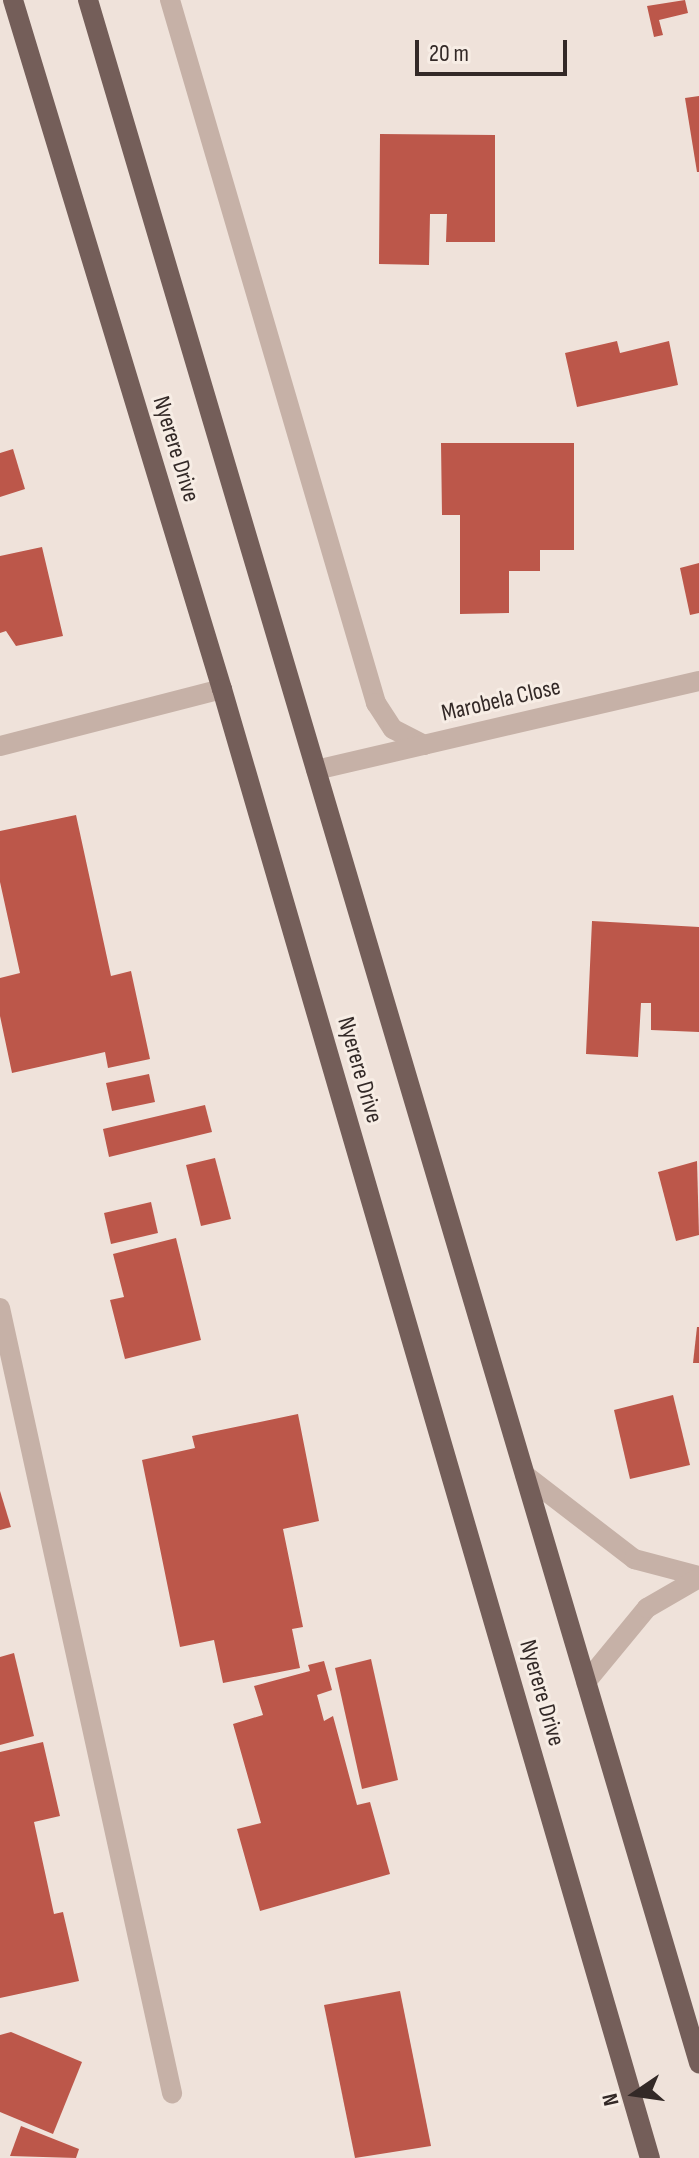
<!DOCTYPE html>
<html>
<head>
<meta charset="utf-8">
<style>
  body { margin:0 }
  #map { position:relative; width:699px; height:2158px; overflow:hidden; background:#efe2da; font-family:"Sofia Sans Condensed",sans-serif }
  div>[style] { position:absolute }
  .building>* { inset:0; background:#bc574a }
  .minor>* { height:20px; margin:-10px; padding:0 10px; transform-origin:10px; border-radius:10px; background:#c6b1a7 }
  .major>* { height:20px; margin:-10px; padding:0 10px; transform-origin:10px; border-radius:10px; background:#745e59 }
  span { translate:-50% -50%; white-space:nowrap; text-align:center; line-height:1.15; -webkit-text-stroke:6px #f7ede5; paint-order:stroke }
  .street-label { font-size:24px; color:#332927 }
  .north { position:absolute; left:595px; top:2054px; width:80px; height:80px; -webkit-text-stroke:6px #f7ede5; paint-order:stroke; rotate:257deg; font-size:22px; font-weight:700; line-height:32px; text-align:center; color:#332927 }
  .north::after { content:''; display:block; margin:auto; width:28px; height:36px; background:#332927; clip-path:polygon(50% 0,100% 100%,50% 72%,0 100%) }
  .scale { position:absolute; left:415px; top:40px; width:152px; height:36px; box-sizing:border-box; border:4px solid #332927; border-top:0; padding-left:10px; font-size:24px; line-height:28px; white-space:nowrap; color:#332927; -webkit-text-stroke:6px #f7ede5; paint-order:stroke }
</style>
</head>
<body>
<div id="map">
  <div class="building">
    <i style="clip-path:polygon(685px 0,688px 13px,659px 20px,663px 35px,654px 37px,647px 6px)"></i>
    <i style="clip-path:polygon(699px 96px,699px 172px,697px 172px,685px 98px)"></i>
    <i style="clip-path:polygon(380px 134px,495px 135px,495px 242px,446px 242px,447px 214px,430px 214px,429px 265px,379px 264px)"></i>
    <i style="clip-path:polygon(617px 341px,620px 353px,669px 341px,678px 385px,577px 407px,565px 353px)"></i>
    <i style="clip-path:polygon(441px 443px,574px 443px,574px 550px,540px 550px,540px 571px,509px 571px,509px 613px,460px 614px,460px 515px,442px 515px)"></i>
    <i style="clip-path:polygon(13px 449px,25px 489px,0 497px,0 453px)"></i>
    <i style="clip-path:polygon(42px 547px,63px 636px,16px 646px,6px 631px,0 633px,0 556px)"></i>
    <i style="clip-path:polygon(699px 563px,699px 613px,690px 615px,680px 568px)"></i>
    <i style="clip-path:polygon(76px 815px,111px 976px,131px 971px,150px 1059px,108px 1068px,105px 1052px,12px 1073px,0 1016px,0 978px,20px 973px,0 882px,0 831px)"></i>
    <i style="clip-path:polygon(592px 921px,699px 927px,699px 1032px,651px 1030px,651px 1003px,641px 1003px,638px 1057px,586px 1054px)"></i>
    <i style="clip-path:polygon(149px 1074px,155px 1102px,112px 1111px,106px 1083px)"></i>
    <i style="clip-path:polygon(205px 1105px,212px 1132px,109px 1157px,103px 1129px)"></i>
    <i style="clip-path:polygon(215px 1158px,231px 1219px,201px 1226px,186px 1165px)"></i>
    <i style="clip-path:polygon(697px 1161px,699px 1235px,676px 1241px,658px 1172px)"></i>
    <i style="clip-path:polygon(151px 1202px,158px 1233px,111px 1244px,104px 1213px)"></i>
    <i style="clip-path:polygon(176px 1238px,201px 1340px,125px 1359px,110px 1300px,124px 1297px,113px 1254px)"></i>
    <i style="clip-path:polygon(697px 1327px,699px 1327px,699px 1363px,693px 1363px)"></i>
    <i style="clip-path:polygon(673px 1395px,690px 1465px,630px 1479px,614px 1410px)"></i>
    <i style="clip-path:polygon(298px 1414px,319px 1521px,283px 1529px,303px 1627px,292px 1629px,300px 1668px,223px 1683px,214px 1640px,180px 1647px,142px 1460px,195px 1448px,192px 1436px)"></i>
    <i style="clip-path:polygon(0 1491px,11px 1527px,0 1530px)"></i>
    <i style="clip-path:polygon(14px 1653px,34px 1736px,0 1745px,0 1657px)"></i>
    <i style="clip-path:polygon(371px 1659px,398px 1780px,362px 1789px,335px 1668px)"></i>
    <i style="clip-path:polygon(324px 1661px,332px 1690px,317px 1695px,324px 1721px,333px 1716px,357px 1805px,370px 1802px,390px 1874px,260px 1911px,237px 1829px,261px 1823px,233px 1724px,263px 1715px,254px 1686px,310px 1671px,308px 1665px)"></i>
    <i style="clip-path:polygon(43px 1742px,60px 1816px,34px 1822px,54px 1914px,63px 1912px,79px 1981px,0 1998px,0 1752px)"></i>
    <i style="clip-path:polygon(400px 1991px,431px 2146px,355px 2158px,324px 2005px)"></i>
    <i style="clip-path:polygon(11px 2032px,82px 2062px,53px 2134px,0 2112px,0 2035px)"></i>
    <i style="clip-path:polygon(21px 2126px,79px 2149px,76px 2158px,10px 2156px)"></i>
  </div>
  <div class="minor">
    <i style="left:170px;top:0;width:733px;rotate:73.67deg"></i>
    <i style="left:376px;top:703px;width:31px;rotate:57deg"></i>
    <i style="left:393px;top:729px;width:35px;rotate:27deg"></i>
    <i style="left:0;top:746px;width:229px;rotate:-14.4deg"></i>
    <i style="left:316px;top:770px;width:393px;rotate:-13.1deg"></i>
    <i style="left:0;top:1308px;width:804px;rotate:77.64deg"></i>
    <i style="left:525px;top:1475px;width:138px;rotate:37.6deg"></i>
    <i style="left:634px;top:1559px;width:67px;rotate:14.7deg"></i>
    <i style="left:586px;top:1682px;width:96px;rotate:-50.5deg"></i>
    <i style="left:647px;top:1608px;width:60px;rotate:-30deg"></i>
  </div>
  <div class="major">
    <i style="left:13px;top:0;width:720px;rotate:73.13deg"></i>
    <i style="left:222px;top:689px;width:1530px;rotate:73.76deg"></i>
    <i style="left:88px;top:0;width:2152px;rotate:73.5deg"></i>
  </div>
  <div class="street-label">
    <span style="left:176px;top:449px;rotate:73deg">Nyerere Drive</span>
    <span style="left:501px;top:700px;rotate:-13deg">Marobela Close</span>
    <span style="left:360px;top:1070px;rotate:74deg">Nyerere Drive</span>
    <span style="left:542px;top:1693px;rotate:74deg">Nyerere Drive</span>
  </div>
  <div class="north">N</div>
  <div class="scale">20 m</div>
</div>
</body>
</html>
